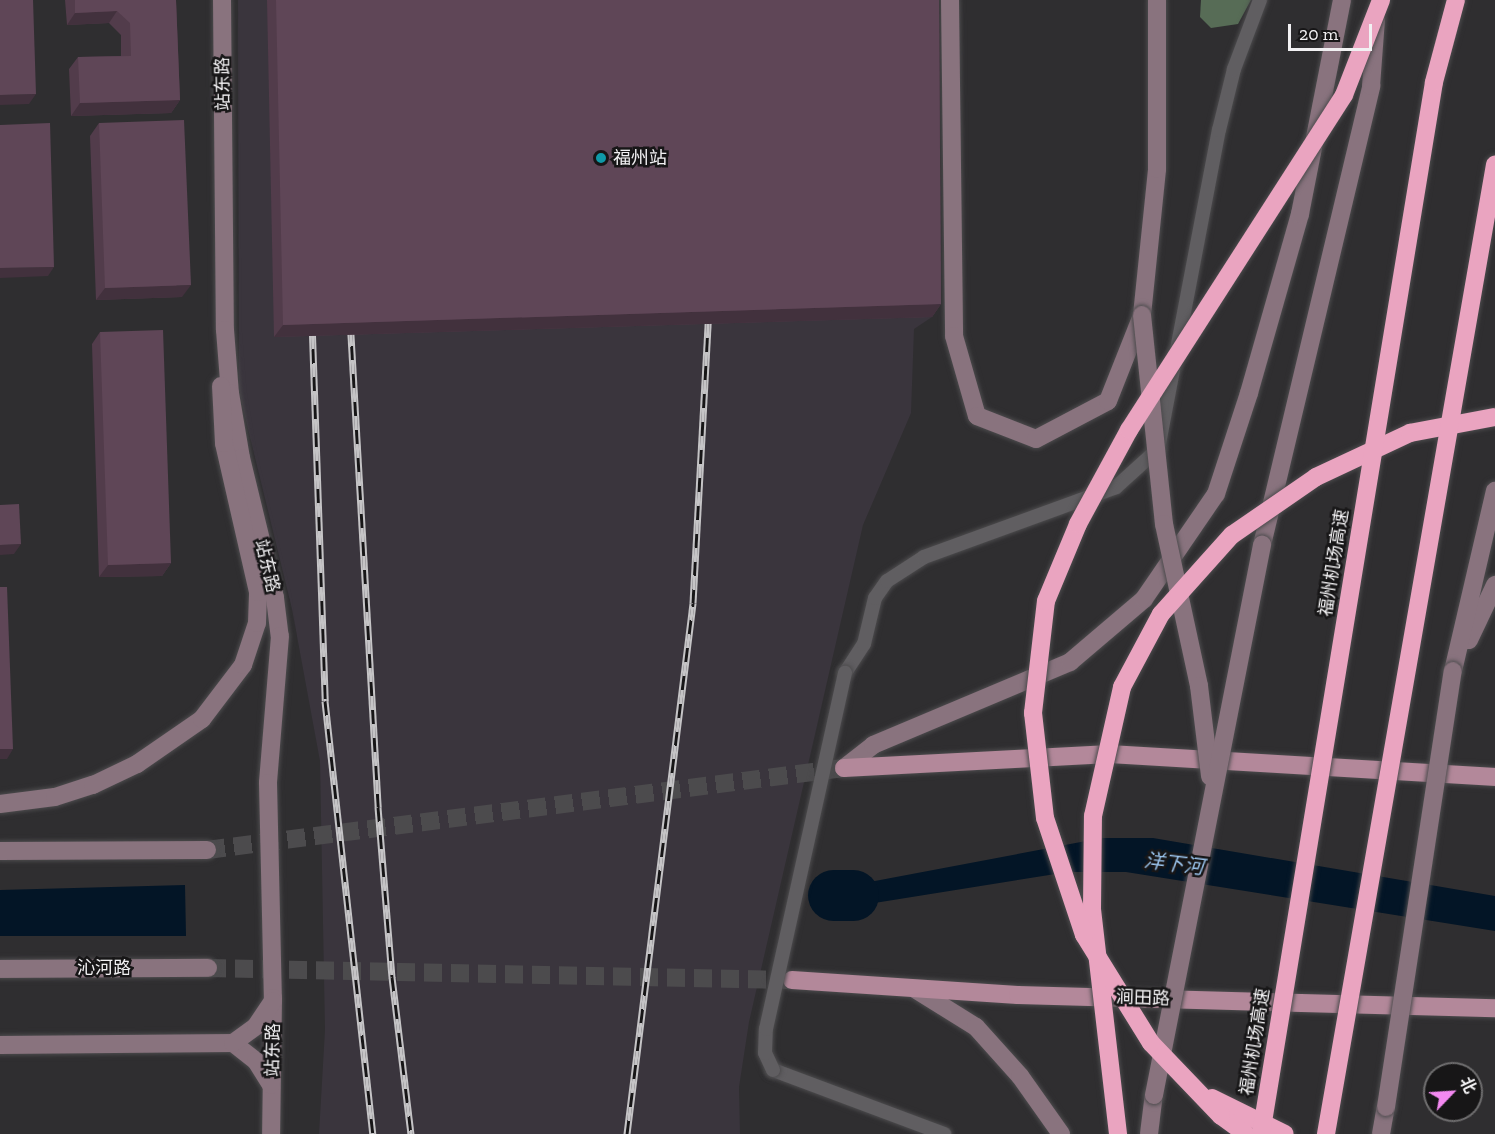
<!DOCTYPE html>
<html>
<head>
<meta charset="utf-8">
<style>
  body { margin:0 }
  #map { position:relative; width:1495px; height:1134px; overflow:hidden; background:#2f2e30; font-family:"Zilla Slab","Noto Sans SC",serif }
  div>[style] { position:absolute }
  .built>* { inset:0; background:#3a353d }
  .forest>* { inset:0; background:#576c56 }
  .water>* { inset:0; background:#031526 }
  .river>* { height:51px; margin:-25.5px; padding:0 25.5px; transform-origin:25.5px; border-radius:25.5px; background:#031526 }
  .secondary-tunnel>* { height:18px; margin-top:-9px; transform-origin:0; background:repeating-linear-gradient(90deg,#4c4b4d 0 18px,transparent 0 27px) }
  .roads { filter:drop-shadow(0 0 2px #4c4b4d) drop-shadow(0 0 2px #4c4b4d) }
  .lane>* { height:14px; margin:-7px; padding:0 7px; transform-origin:7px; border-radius:7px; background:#605e61 }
  .secondary>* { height:18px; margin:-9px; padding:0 9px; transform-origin:9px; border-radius:9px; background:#89737e }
  .primary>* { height:18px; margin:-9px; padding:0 9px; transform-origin:9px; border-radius:9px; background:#b3889a }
  .rail>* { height:7px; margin-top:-3.5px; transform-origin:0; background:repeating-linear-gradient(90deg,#171617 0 14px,#c5c4c6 0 28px); box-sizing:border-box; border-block:2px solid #c5c4c6 }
  .bridges { filter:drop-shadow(0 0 2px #4c4b4d) drop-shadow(0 0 2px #4c4b4d) }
  .lane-bridge>* { height:14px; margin:-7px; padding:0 7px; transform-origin:7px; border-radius:7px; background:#605e61 }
  .secondary-bridge>* { height:18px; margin:-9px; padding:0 9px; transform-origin:9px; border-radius:9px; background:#89737e }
  .highway-bridge>* { height:18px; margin:-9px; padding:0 9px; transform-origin:9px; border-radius:9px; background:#eaa4c0 }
  .wall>* { inset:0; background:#523c4b }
  .shaded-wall>* { inset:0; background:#42313d }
  .building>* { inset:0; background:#5f4657 }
  .dots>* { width:16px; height:16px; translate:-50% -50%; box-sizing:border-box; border:3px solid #171617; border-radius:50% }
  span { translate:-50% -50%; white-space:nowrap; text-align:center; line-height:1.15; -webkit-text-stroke:5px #171617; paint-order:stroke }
  .street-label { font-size:18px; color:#f2f1f3 }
  .poi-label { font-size:18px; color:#f2f1f3 }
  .left { translate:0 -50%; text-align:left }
  .water-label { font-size:20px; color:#9bc5ee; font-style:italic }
  .north { position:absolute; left:1423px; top:1062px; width:60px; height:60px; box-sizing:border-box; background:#171617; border:2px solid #6f6e6f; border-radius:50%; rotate:65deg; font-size:16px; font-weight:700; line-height:24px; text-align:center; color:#f2f1f3 }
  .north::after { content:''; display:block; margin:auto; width:21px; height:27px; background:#f489f1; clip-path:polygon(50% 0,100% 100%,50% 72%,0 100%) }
  .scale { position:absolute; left:1288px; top:24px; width:84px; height:27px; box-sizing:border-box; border:3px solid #f2f1f3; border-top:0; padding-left:8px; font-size:18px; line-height:21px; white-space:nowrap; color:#f2f1f3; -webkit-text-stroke:4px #171617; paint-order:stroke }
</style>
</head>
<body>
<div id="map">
  <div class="built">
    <i style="clip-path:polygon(238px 0,930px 0,932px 317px,914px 329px,911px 413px,863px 525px,749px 1022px,739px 1087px,740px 1134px,319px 1134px,325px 1030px,320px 761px,292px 609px,239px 392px)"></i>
  </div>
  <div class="forest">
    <i style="clip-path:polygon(1201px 0,1251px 0,1238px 24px,1211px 28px,1200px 17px)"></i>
  </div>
  <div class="water">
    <i style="clip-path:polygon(1102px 838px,1153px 838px,1495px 896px,1495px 931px,1126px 872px,1068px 872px,862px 905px,853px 895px,859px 884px)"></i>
    <i style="clip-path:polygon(185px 885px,186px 936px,0 936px,0 890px)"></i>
  </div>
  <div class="river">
    <i style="left:833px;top:895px;width:20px"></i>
  </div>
  <div class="secondary-tunnel">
    <i style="left:207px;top:850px;width:642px;rotate:-7.34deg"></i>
    <i style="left:208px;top:968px;width:584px;rotate:1.18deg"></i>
  </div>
  <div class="roads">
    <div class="lane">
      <i style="left:845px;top:673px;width:35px;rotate:-57deg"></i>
      <i style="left:864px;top:644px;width:47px;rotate:-76.6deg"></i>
      <i style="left:875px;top:598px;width:21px;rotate:-55deg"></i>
      <i style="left:887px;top:581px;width:44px;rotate:-33deg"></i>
      <i style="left:924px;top:557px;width:204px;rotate:-20deg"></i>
      <i style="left:1116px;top:487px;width:57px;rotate:-42.1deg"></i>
      <i style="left:1158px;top:449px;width:325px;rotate:-79.2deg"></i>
      <i style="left:1219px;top:130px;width:63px;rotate:-76.2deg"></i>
      <i style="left:1234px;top:69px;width:74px;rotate:-69.4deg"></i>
      <i style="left:773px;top:1070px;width:183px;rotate:20.5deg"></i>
    </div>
    <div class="secondary">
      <i style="left:222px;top:0;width:330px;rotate:89.5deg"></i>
      <i style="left:225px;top:330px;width:63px;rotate:85.5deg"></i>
      <i style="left:230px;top:393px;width:66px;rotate:80.4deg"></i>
      <i style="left:241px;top:458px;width:144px;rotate:76.3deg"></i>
      <i style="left:275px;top:598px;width:38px;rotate:83deg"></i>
      <i style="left:280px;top:636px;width:147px;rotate:94.7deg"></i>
      <i style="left:268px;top:783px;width:215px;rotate:88.7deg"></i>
      <i style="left:273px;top:998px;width:136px;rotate:90.8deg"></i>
      <i style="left:950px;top:0;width:336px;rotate:89.3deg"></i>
      <i style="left:954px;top:336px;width:83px;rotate:74deg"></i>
      <i style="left:977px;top:416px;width:63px;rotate:21.3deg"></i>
      <i style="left:1036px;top:439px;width:81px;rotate:-27.8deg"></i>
      <i style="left:1108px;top:401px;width:92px;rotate:-68.4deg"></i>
      <i style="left:1142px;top:315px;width:147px;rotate:-84.1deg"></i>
      <i style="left:1157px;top:169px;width:169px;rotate:-90deg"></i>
      <i style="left:1262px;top:545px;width:472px;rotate:-76.6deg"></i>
      <i style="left:1371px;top:86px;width:66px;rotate:-85.7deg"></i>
      <i style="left:1469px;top:640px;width:61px;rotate:-64.7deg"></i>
      <i style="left:1453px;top:671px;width:185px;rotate:-76.9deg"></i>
      <i style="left:844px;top:768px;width:37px;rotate:-38deg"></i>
      <i style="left:873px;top:745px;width:214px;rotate:-22.8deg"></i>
      <i style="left:1070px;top:662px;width:97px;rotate:-40.4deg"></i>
      <i style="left:1144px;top:599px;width:127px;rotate:-55.6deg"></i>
      <i style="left:1216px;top:494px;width:106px;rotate:-71.9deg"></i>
      <i style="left:1249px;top:393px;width:186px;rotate:-74.1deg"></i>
      <i style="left:1300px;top:214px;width:218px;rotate:-78.9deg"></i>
      <i style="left:0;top:804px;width:55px;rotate:-7.3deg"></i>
      <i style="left:55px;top:797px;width:40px;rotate:-18deg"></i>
      <i style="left:93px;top:785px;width:49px;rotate:-25.5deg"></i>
      <i style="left:137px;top:764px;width:79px;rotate:-34.7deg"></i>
      <i style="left:202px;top:719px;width:68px;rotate:-52.8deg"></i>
      <i style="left:243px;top:665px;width:44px;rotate:-71.6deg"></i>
      <i style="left:257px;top:623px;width:31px;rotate:-88deg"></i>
      <i style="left:258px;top:592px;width:153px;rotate:-102.9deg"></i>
      <i style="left:224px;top:443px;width:57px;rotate:-93deg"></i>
      <i style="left:0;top:851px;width:207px;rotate:-0.3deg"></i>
      <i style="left:0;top:969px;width:208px;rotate:-0.3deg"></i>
      <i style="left:915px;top:989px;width:72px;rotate:31.9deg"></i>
      <i style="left:976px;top:1027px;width:66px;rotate:48.1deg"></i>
      <i style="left:1020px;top:1076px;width:71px;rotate:54.7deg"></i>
      <i style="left:233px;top:1043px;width:29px;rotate:38deg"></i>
      <i style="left:256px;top:1061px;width:28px;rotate:58deg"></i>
      <i style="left:0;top:1045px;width:233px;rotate:-0.5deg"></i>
      <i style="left:233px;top:1043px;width:29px;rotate:-36deg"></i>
      <i style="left:256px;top:1026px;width:30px;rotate:-56deg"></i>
      <i style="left:1149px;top:1134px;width:39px;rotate:-83deg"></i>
      <i style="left:1381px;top:1134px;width:27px;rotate:-80deg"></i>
    </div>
    <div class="primary">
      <i style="left:844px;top:768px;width:266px;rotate:-3deg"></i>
      <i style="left:1110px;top:754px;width:386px;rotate:3.4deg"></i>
      <i style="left:792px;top:980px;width:226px;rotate:3.8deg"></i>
      <i style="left:1018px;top:995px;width:477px;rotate:1.6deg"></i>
    </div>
  </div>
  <div class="rail">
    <i style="left:350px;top:318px;width:490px;rotate:86.7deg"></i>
    <i style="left:378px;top:807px;width:171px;rotate:85.3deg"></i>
    <i style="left:392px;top:977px;width:158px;rotate:83.1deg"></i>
    <i style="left:312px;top:321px;width:380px;rotate:88deg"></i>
    <i style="left:325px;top:701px;width:436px;rotate:83.7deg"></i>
    <i style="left:627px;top:1134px;width:535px;rotate:-82.91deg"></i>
    <i style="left:693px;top:603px;width:297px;rotate:-86.9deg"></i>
  </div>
  <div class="bridges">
    <div class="lane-bridge">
      <i style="left:773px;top:1070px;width:19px;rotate:-115deg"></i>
      <i style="left:765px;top:1053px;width:24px;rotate:-88deg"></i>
      <i style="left:766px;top:1029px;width:365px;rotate:-77.5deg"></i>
    </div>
    <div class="secondary-bridge">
      <i style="left:1142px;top:315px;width:210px;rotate:84deg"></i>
      <i style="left:1164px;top:524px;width:166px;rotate:77.8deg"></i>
      <i style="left:1199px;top:686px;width:91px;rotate:83deg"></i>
      <i style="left:1154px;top:1095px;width:561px;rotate:-78.89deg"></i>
      <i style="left:1386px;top:1107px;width:441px;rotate:-81.3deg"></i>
    </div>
    <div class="highway-bridge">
      <i style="left:1212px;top:1098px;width:81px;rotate:26.3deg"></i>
      <i style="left:1118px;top:1134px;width:227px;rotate:-96.6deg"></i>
      <i style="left:1092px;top:908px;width:92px;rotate:-89.4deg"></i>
      <i style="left:1093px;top:816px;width:132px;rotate:-77.3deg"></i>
      <i style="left:1122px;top:687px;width:83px;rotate:-61.9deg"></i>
      <i style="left:1161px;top:614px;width:106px;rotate:-48.1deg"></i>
      <i style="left:1232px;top:535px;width:102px;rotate:-34.6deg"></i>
      <i style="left:1316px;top:477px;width:104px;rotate:-25.1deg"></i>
      <i style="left:1410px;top:433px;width:86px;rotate:-10.7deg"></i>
      <i style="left:1246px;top:1134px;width:31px;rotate:-144deg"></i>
      <i style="left:1221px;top:1116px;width:101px;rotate:-133.8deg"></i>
      <i style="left:1151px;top:1043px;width:127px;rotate:-121.8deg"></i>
      <i style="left:1084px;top:935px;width:123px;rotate:-108.4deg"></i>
      <i style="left:1045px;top:818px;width:106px;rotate:-96.5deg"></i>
      <i style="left:1033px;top:713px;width:113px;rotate:-83.4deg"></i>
      <i style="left:1046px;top:601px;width:83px;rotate:-67.4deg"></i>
      <i style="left:1078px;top:524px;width:107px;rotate:-61.5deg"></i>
      <i style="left:1129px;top:430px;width:398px;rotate:-57.3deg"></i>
      <i style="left:1344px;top:95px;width:102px;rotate:-68.7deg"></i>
      <i style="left:1261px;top:1134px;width:1066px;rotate:-80.66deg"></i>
      <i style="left:1434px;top:82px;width:85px;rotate:-75deg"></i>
      <i style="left:1326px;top:1134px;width:984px;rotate:-80.11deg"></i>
    </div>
  </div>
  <div class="wall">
    <i style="clip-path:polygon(65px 0,176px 0,180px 100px,171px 113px,71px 116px,69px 69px,78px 57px,121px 56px,121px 35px,109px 23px,67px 25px)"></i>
    <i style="clip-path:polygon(267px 0,939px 0,941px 304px,932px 317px,274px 337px)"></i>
    <i style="clip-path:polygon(99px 123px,182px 297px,96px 300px,90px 136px)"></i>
    <i style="clip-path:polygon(100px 332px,171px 563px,162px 576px,99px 577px,92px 344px)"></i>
  </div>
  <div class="shaded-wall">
    <i style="clip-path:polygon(117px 11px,109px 23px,67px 25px,75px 13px)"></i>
    <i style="clip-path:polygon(36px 94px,29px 104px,0 105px,0 95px)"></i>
    <i style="clip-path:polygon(180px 100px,171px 113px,71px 116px,80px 103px)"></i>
    <i style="clip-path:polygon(54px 267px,48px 276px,0 278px,0 268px)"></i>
    <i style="clip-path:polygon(191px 285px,182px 297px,96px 300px,105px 288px)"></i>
    <i style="clip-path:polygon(941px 304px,932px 317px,274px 337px,283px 325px)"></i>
    <i style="clip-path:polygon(21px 544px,14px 554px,0 555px,0 545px)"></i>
    <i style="clip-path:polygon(171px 563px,162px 576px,99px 577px,108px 565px)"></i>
    <i style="clip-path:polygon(0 749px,13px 749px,7px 759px,0 759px)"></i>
  </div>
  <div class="building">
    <i style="clip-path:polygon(0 0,33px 0,36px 94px,0 95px)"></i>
    <i style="clip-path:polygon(75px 0,176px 0,180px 100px,80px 103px,78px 57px,131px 56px,130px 23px,117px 11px,75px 13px)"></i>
    <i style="clip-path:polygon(276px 0,939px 0,941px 304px,283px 325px)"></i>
    <i style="clip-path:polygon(184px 120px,191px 285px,105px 288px,99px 123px)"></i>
    <i style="clip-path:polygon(50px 123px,54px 267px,0 268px,0 125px)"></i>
    <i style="clip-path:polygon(163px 330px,171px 563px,108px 565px,100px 332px)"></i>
    <i style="clip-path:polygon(19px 504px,21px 544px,0 545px,0 505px)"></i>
    <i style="clip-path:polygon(0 587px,7px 587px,13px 749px,0 749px)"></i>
  </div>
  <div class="dots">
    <i style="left:601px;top:158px;background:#0f9aa8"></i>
  </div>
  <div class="street-label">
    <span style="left:223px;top:84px;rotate:-91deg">站东路</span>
    <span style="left:1334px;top:563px;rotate:-81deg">福州机场高速</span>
    <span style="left:267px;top:566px;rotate:76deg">站东路</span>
    <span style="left:104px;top:968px">沁河路</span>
    <span style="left:1143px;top:998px;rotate:2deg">涧田路</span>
    <span style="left:1255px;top:1042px;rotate:-81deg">福州机场高速</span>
    <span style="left:273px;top:1050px;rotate:-89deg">站东路</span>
  </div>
  <div class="poi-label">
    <span class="left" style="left:613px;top:158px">福州站</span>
  </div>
  <div class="water-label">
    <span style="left:1174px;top:864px;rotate:7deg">洋下河</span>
  </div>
  <div class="north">北</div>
  <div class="scale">20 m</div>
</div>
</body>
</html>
